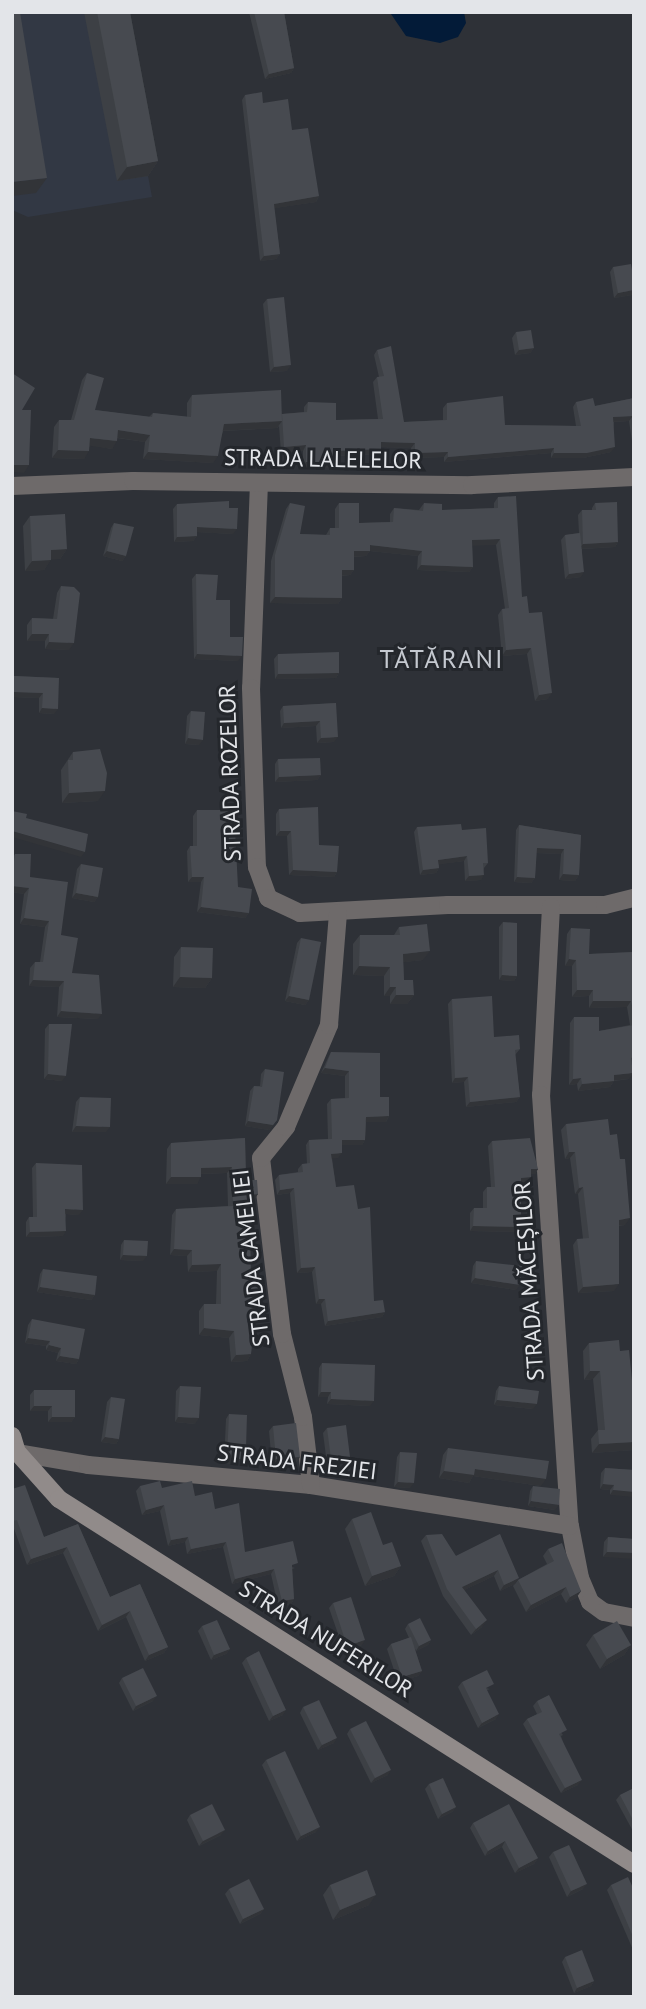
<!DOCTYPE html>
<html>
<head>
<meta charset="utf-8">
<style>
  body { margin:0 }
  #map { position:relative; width:646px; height:2009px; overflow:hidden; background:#2e3137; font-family:"PT Sans",sans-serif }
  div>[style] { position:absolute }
  .built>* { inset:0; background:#323844 }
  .water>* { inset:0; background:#031b38 }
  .street>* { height:18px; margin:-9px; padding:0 9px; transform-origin:9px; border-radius:9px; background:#6e6a6a }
  .secondary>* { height:18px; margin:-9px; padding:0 9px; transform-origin:9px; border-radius:9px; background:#918b8a }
  .wall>* { inset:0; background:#3d4045 }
  .shaded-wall>* { inset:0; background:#323438 }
  .building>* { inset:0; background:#474a50 }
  span { translate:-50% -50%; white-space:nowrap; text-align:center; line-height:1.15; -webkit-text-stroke:6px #24272c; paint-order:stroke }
  .street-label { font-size:23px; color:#e3e5e9 }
  .quarter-label { font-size:26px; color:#c5c9d0; letter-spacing:2px }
  .frame { position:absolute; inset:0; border:14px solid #e3e5e9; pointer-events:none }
</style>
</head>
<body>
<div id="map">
  <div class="built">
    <i style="clip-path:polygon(117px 12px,152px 197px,28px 217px,12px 210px,12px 14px)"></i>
  </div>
  <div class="water">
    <i style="clip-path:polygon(464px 12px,466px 23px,458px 37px,440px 43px,406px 36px,391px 14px)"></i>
  </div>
  <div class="street">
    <i style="left:259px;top:483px;width:205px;rotate:92.2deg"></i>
    <i style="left:251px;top:688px;width:179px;rotate:88.1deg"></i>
    <i style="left:257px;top:867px;width:33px;rotate:70deg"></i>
    <i style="left:268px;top:898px;width:35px;rotate:25deg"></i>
    <i style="left:300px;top:913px;width:148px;rotate:-3.1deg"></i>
    <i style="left:448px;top:905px;width:157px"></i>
    <i style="left:605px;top:905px;width:30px;rotate:-14deg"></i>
    <i style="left:12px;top:486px;width:121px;rotate:-2.4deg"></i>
    <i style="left:133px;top:481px;width:339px;rotate:0.7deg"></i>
    <i style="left:472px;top:485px;width:162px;rotate:-2.8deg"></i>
    <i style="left:551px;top:907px;width:188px;rotate:93deg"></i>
    <i style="left:541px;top:1095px;width:432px;rotate:86.2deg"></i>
    <i style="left:570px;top:1526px;width:53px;rotate:79.1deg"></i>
    <i style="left:580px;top:1578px;width:26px;rotate:67deg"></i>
    <i style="left:590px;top:1602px;width:17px;rotate:36deg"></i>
    <i style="left:604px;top:1612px;width:31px;rotate:11deg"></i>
    <i style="left:12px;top:1452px;width:77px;rotate:9.7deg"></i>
    <i style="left:88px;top:1465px;width:224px;rotate:5.1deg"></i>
    <i style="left:311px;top:1485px;width:262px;rotate:9deg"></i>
    <i style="left:311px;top:1485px;width:68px;rotate:-96.7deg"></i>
    <i style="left:303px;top:1417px;width:86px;rotate:-104.2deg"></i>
    <i style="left:282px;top:1334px;width:177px;rotate:-96.8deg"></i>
    <i style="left:261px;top:1158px;width:40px;rotate:-51deg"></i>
    <i style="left:286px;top:1127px;width:111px;rotate:-67.1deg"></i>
    <i style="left:329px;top:1025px;width:112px;rotate:-85.4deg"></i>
  </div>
  <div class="secondary">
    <i style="left:12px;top:1436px;width:17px;rotate:73deg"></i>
    <i style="left:17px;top:1452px;width:63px;rotate:48.2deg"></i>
    <i style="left:59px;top:1499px;width:681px;rotate:32.41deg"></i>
  </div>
  <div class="wall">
    <i style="clip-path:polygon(84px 12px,130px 12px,158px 161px,148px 176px,117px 181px)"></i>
    <i style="clip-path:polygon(249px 12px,284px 12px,294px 68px,291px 73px,265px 79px)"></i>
    <i style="clip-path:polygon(245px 95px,263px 103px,292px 130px,319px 196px,316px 202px,274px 208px,280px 254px,276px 259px,260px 261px,242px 100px)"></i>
    <i style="clip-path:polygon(613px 267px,632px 295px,614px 298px,610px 272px)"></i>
    <i style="clip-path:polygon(267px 299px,287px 371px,270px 372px,263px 304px)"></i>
    <i style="clip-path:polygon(516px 332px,534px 348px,530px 353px,515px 355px,512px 338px)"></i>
    <i style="clip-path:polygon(377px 350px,404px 422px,443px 420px,443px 408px,447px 403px,505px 425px,576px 426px,573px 407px,576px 402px,595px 406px,634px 398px,634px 455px,629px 421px,614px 422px,611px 452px,583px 458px,551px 458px,551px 453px,444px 462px,444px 457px,412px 458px,411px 448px,381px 447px,378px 454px,335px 456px,331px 468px,303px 467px,303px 451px,281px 453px,279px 426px,277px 428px,223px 431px,213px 463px,143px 459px,145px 442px,117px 438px,112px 449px,90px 445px,84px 459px,52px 458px,54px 427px,59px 420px,71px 420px,82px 380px,87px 373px,95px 410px,149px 417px,153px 413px,187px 417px,187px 403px,192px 395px,282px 414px,304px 412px,304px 407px,308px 402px,336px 420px,378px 419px,373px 382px,377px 377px,379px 377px,374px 355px)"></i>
    <i style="clip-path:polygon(498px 497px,522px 597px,529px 613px,548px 699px,535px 701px,527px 654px,502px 656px,498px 615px,502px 609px,505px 609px,496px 545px,472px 545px,473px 567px,469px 572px,417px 570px,418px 556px,370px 551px,366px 556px,354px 557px,354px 570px,350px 575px,342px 576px,342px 598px,338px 604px,270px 603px,271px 561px,286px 509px,290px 503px,300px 534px,326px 535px,330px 528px,335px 528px,335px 509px,339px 503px,359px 523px,390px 522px,390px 514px,394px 508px,419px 510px,424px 503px,442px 510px,494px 508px,494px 503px)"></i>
    <i style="clip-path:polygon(595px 503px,618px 542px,615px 547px,582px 549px,581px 577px,565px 579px,561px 540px,565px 535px,579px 533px,578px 515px,582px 510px,592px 510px,592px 508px)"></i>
    <i style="clip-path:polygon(177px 504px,229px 508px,233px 534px,197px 532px,197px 536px,193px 541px,174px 542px,173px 509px)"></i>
    <i style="clip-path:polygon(30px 516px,67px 549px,60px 559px,51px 559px,44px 570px,25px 571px,23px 526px)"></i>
    <i style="clip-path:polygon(114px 523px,126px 556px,122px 561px,103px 556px,111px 528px)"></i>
    <i style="clip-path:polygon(196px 574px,230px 637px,238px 661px,194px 659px,192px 579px)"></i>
    <i style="clip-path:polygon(61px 586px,69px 650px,45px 649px,45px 641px,27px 641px,27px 625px,32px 618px,53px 619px,57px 593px)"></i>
    <i style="clip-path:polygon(278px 654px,339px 673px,336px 678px,275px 679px,274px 659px)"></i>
    <i style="clip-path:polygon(14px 676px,59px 678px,54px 714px,39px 713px,39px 698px,12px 697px,12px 679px)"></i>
    <i style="clip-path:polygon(336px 703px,334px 742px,317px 743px,316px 726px,281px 728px,280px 711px,283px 706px)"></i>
    <i style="clip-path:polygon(191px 711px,199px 745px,185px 744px,187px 716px)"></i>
    <i style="clip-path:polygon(73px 752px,98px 801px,62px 803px,61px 770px)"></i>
    <i style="clip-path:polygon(278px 759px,321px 775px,317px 780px,275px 782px,275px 764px)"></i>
    <i style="clip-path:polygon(279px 809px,319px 845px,337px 872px,334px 877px,289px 875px,287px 836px,276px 836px,276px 814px)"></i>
    <i style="clip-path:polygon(197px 810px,238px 887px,249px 913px,245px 918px,197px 912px,201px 882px,188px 882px,187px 851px,190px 846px,193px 846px,193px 816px)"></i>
    <i style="clip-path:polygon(519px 825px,581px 835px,579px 875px,575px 881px,559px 880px,561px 854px,536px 853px,535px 878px,531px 883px,514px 882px,516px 830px)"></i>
    <i style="clip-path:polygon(417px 827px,462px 830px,488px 863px,484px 868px,481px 880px,465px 881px,464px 861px,439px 864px,439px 868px,436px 873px,420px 875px,414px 832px)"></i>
    <i style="clip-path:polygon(15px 854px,30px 877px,61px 935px,72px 973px,98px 1019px,57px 1017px,59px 987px,29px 986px,30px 968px,35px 962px,40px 962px,45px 927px,20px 924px,24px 894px,12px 892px,12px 858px)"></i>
    <i style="clip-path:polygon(81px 864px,98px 897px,94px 902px,72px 898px,77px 869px)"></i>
    <i style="clip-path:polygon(503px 922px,517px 976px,514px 981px,499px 980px,499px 927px)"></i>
    <i style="clip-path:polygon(399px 927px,423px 960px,403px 962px,404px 980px,414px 995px,407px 1004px,390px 1004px,390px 996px,384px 996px,384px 976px,353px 975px,353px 944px,360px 935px,394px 935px)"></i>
    <i style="clip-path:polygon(571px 928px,589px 954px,634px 952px,634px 1063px,632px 1063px,629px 1079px,614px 1081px,610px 1087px,578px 1091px,577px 1084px,569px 1085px,570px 1023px,574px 1017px,599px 1031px,630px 1025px,627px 1007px,589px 1008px,589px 996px,572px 997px,572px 966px,565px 966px,567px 934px)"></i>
    <i style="clip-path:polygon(301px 938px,309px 1000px,305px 1005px,285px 1001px,297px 943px)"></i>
    <i style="clip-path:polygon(181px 947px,212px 978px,205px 988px,173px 987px,174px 957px)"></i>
    <i style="clip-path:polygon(452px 999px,494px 1037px,520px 1049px,515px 1055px,520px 1097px,516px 1102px,466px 1107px,464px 1082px,452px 1083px,448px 1004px)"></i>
    <i style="clip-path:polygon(49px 1024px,62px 1081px,44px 1079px,45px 1029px)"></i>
    <i style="clip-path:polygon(331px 1052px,380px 1097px,389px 1116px,386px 1122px,366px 1122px,365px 1140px,362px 1145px,342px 1145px,338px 1158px,332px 1158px,336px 1187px,374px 1301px,385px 1312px,382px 1317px,325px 1326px,321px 1304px,316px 1304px,312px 1272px,297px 1273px,290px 1193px,277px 1195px,275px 1180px,279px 1175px,298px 1172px,298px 1169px,302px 1164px,307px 1164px,306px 1145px,309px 1140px,328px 1139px,327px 1104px,331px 1099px,345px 1098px,345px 1076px,321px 1073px,328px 1058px)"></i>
    <i style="clip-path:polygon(265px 1069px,277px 1120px,269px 1130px,245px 1126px,250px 1091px,254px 1086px,260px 1086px,261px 1074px)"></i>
    <i style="clip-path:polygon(80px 1097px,106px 1132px,72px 1132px,76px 1102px)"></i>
    <i style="clip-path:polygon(566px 1124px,610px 1135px,625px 1225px,619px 1226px,614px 1291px,578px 1293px,573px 1245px,577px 1239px,583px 1239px,578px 1194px,575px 1194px,570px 1158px,565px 1159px,561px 1130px)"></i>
    <i style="clip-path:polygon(245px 1138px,246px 1180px,258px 1194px,253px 1201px,250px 1201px,251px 1282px,263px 1298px,259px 1304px,256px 1304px,251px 1354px,247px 1361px,231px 1362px,229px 1338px,199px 1335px,199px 1311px,204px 1304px,216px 1304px,217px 1271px,188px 1272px,187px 1256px,170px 1255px,172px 1215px,176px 1209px,228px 1206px,227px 1173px,201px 1174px,197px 1184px,166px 1184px,167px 1149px,171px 1143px)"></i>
    <i style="clip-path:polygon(492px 1141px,538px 1169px,535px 1174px,531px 1174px,528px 1182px,521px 1182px,521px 1227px,517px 1232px,470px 1231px,470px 1213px,474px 1208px,483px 1208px,483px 1192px,487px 1187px,491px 1187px,488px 1146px)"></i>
    <i style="clip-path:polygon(36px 1163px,79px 1215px,66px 1214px,63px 1236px,26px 1237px,26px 1222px,29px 1217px,33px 1217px,32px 1168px)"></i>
    <i style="clip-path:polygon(124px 1240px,143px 1261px,120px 1260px,121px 1245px)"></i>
    <i style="clip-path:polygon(476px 1261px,516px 1290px,471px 1283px,473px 1266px)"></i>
    <i style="clip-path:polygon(43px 1269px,95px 1295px,91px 1300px,37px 1292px,40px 1274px)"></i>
    <i style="clip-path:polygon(32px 1319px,79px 1359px,76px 1364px,56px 1361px,58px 1353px,46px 1350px,46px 1346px,25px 1343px,28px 1325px)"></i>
    <i style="clip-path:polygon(589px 1343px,620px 1351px,634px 1401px,634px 1450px,592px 1453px,591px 1439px,598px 1430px,593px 1379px,584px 1380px,583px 1351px)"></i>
    <i style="clip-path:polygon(322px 1363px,370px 1406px,327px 1404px,328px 1397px,318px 1397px,319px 1368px)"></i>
    <i style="clip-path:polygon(180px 1386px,195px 1424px,175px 1422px,176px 1391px)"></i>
    <i style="clip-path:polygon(499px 1386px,533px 1409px,494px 1405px,496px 1391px)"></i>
    <i style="clip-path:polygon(34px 1390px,75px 1417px,71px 1422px,48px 1422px,48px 1411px,30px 1411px,30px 1395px)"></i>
    <i style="clip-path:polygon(111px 1397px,119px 1439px,116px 1444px,101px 1442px,107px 1402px)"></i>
    <i style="clip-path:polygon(229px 1414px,242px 1453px,241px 1459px,237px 1464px,224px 1463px,226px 1419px)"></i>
    <i style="clip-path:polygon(273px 1426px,297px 1462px,272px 1464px,269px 1431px)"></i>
    <i style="clip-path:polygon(327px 1428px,346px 1462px,327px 1464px,323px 1433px)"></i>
    <i style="clip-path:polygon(448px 1448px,541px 1486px,473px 1476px,469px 1483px,439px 1478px,443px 1455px)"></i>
    <i style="clip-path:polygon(400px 1452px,410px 1488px,394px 1487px,397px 1457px)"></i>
    <i style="clip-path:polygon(605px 1468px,634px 1470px,610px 1495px,610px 1490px,600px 1489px,601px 1473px)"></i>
    <i style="clip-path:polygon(140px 1486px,162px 1488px,195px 1496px,215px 1509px,245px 1552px,295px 1568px,292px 1569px,294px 1599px,291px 1604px,278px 1606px,271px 1574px,232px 1584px,223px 1547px,187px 1554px,185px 1542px,168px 1546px,160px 1511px,142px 1515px,136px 1491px)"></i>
    <i style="clip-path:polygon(533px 1486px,555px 1510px,528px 1506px,530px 1491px)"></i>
    <i style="clip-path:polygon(12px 1489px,44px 1537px,78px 1524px,110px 1597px,140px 1584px,168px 1647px,164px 1653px,145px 1661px,126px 1617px,98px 1631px,63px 1553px,27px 1565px,13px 1526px)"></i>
    <i style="clip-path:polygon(352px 1519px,383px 1545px,401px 1566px,394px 1576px,365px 1586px,345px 1529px)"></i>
    <i style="clip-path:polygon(500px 1534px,515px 1584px,500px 1591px,494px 1576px,464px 1590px,482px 1627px,471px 1635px,443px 1596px,421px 1541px,426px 1535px,456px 1556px)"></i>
    <i style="clip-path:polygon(608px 1537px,634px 1539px,603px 1557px,604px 1542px)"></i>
    <i style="clip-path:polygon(548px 1549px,581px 1591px,576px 1598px,566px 1603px,561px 1594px,526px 1612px,513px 1586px,518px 1580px,547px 1564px,543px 1556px)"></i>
    <i style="clip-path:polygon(333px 1603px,362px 1645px,344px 1651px,329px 1608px)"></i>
    <i style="clip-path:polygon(408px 1624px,431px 1640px,428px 1645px,416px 1651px,414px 1647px,422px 1671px,418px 1676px,398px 1682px,387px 1649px,391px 1644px,409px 1638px,405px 1629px)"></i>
    <i style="clip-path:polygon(202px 1626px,230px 1649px,226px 1654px,211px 1660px,198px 1631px)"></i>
    <i style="clip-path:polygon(593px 1635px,631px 1645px,624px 1655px,600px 1669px,586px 1645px)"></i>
    <i style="clip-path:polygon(246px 1658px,283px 1715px,269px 1721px,242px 1663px)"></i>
    <i style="clip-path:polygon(122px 1678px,153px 1701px,133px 1711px,119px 1683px)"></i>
    <i style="clip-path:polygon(462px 1682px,490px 1689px,487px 1690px,496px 1719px,478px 1728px,458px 1687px)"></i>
    <i style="clip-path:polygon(537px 1701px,563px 1735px,561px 1736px,578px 1785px,561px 1793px,523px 1724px,527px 1719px,537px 1714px,533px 1706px)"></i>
    <i style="clip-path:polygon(303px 1707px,334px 1743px,318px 1750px,300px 1713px)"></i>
    <i style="clip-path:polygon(350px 1729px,388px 1775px,371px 1783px,347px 1734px)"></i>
    <i style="clip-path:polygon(266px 1760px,316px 1832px,297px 1841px,262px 1765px)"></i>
    <i style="clip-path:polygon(429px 1784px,456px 1807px,452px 1812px,438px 1819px,425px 1789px)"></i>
    <i style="clip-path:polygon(634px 1788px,634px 1833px,616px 1800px,620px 1795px)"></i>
    <i style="clip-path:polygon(190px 1815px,221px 1835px,199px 1846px,187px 1820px)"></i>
    <i style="clip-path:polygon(473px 1823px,538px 1858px,534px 1864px,515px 1873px,502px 1847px,485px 1856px,470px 1828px)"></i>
    <i style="clip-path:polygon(553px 1852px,583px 1889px,567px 1897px,549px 1857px)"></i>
    <i style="clip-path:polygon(330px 1885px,369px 1905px,333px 1920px,323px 1895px)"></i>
    <i style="clip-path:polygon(611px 1885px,634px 1890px,634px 1952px,607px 1890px)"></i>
    <i style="clip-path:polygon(229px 1889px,264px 1909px,260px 1914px,240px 1924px,225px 1894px)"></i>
    <i style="clip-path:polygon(565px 1957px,594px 1981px,591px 1986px,574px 1993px,562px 1962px)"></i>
  </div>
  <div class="shaded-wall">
    <i style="clip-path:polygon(294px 68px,291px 73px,265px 79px,269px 74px)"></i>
    <i style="clip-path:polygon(158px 161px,148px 176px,117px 181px,127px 167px)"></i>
    <i style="clip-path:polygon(47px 178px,36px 193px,12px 196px,12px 182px)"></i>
    <i style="clip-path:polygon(319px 196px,316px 202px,270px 209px,274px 204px)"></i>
    <i style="clip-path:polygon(280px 254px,276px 259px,260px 261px,264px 256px)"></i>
    <i style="clip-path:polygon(634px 290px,632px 295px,614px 298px,618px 293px)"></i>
    <i style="clip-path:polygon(534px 348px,530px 353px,515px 355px,519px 350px)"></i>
    <i style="clip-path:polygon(291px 365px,287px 371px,270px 372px,274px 367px)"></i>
    <i style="clip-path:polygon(633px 416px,629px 421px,610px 422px,613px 417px)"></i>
    <i style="clip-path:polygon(282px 421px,277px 428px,219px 431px,224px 424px)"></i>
    <i style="clip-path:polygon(118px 430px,150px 435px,145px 442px,113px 437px)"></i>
    <i style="clip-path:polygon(90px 438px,117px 441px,112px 449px,85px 445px)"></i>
    <i style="clip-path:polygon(381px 442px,415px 443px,411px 448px,378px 447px)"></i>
    <i style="clip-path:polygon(306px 445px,303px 451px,281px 453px,284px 447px)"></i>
    <i style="clip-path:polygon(615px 447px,611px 452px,583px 458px,551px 458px,554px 453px)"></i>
    <i style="clip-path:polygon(554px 448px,551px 453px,444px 462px,448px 457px)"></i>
    <i style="clip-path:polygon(381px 449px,378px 454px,331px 456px,335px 451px)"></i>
    <i style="clip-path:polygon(58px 450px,89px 451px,84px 459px,52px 458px)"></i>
    <i style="clip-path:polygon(148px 452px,218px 456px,213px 463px,143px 459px)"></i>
    <i style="clip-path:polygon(448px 452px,444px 457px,412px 458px,415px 453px)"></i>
    <i style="clip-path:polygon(306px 462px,335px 463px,331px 468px,303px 467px)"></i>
    <i style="clip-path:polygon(12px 465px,29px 465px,24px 473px,12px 472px)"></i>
    <i style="clip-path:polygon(197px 527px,237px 529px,233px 534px,193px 532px)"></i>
    <i style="clip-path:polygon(197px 536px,193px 541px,174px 542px,177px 537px)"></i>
    <i style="clip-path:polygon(500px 539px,496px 545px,468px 546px,472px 540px)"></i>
    <i style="clip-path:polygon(618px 542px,615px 547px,579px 549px,583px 544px)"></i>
    <i style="clip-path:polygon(370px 545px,422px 551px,418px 556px,370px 551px,366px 556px,350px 557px,354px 551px)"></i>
    <i style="clip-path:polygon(67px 549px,60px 559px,44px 560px,51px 550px)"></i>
    <i style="clip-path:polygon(107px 551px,126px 556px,122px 561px,103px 556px)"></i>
    <i style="clip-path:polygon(51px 560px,44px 570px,25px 571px,32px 561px)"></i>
    <i style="clip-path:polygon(421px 565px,473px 567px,469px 572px,417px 570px)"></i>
    <i style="clip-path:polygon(342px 570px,354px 570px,350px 575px,338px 576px)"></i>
    <i style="clip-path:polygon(584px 572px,581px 577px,565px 579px,569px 574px)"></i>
    <i style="clip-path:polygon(275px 597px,342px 598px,338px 604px,270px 603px)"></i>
    <i style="clip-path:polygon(32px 634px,49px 634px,45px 641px,27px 641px)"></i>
    <i style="clip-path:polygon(49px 642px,74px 643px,69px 650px,45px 649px)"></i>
    <i style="clip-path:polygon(531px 648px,527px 654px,502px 656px,506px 650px)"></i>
    <i style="clip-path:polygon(197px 654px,242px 656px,238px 661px,194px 659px)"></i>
    <i style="clip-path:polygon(339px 673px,336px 678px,275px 679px,278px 674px)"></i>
    <i style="clip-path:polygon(14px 692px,43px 693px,39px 698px,12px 697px)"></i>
    <i style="clip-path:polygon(552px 693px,548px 699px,535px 701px,539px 695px)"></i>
    <i style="clip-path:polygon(42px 708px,58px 709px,54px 714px,39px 713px)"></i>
    <i style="clip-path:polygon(320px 721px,316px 726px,281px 728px,284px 723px)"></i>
    <i style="clip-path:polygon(338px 737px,334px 742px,317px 743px,321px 738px)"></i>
    <i style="clip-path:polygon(188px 738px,203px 740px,199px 745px,185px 744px)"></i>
    <i style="clip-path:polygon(321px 775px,317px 780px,275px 782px,279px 777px)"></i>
    <i style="clip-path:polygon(105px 791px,98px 801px,62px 803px,69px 793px)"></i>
    <i style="clip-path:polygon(12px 831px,85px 852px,81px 857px,12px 837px)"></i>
    <i style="clip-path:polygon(280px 831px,291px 831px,287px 836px,276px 836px)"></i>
    <i style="clip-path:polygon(537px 848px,564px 849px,561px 854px,533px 853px)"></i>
    <i style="clip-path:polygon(467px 856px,464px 861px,435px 865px,438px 860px)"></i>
    <i style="clip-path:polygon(439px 868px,436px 873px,420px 875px,423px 870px)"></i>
    <i style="clip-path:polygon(293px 870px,337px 872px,334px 877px,289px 875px)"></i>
    <i style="clip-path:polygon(563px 874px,579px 875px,575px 881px,559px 880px)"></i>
    <i style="clip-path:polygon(484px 875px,481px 880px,465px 881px,469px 876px)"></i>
    <i style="clip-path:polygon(192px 877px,204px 877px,201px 882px,188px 882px)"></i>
    <i style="clip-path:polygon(517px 877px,535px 878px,531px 883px,514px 882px)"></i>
    <i style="clip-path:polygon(12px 886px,29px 888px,24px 894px,12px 892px)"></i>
    <i style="clip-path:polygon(76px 893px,98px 897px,94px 902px,72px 898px)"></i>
    <i style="clip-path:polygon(201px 907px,249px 913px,245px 918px,197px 912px)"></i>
    <i style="clip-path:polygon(24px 918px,49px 921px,45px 927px,20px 924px)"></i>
    <i style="clip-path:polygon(430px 951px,423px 960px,397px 963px,403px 954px)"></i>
    <i style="clip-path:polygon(569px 959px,576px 960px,572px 966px,565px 966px)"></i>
    <i style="clip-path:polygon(359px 966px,390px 967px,384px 976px,353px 975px)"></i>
    <i style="clip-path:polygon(502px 975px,517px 976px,514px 981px,499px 980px)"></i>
    <i style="clip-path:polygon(180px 977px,212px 978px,205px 988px,173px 987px)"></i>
    <i style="clip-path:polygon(33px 980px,64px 981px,59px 987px,29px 986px)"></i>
    <i style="clip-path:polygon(390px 987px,396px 987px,390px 996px,384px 996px)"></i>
    <i style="clip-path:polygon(577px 990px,593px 990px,589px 996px,572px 997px)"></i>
    <i style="clip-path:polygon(396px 995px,414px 995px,407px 1004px,390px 1004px)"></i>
    <i style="clip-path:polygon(289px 996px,309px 1000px,305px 1005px,285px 1001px)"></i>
    <i style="clip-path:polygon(593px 1001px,631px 1001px,627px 1007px,589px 1008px)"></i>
    <i style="clip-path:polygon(61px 1011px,102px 1014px,98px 1019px,57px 1017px)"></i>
    <i style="clip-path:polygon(325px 1068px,349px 1071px,345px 1076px,321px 1073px)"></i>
    <i style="clip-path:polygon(633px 1073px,629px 1079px,609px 1081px,614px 1075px)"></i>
    <i style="clip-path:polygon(48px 1074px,66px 1076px,62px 1081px,44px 1079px)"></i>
    <i style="clip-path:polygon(468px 1077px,464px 1082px,452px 1083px,455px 1078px)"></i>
    <i style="clip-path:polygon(581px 1078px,577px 1084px,569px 1085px,573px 1079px)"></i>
    <i style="clip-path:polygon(614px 1081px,610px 1087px,578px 1091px,582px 1084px)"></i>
    <i style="clip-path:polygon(520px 1097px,516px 1102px,466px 1107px,470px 1102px)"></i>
    <i style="clip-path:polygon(389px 1116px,386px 1122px,362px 1122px,366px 1117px)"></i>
    <i style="clip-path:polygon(248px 1121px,273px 1125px,269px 1130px,245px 1126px)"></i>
    <i style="clip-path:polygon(76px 1126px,110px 1127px,106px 1132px,72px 1132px)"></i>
    <i style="clip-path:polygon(342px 1140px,365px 1140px,362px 1145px,338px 1145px)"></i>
    <i style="clip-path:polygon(569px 1152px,575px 1152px,570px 1158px,565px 1159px)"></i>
    <i style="clip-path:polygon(342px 1153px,338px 1158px,328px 1159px,331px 1154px)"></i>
    <i style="clip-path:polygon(232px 1167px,227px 1173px,197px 1174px,201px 1168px)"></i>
    <i style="clip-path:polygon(531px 1169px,538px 1169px,535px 1174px,527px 1174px)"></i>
    <i style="clip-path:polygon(171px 1177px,201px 1177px,197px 1184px,166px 1184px)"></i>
    <i style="clip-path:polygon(531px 1177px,528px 1182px,518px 1183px,521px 1178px)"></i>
    <i style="clip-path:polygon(583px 1187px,578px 1194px,575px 1194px,579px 1188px)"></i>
    <i style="clip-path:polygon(294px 1188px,290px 1193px,277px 1195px,280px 1190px)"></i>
    <i style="clip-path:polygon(258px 1194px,253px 1201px,245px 1201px,249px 1195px)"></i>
    <i style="clip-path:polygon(65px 1209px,83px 1210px,79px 1215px,62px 1214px)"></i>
    <i style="clip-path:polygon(630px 1218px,625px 1225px,614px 1226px,619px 1220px)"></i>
    <i style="clip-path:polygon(473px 1226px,521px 1227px,517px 1232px,470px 1231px)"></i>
    <i style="clip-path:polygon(66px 1231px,63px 1236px,26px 1237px,30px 1232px)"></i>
    <i style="clip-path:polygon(174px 1249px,192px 1250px,187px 1256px,170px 1255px)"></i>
    <i style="clip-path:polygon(123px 1255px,147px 1256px,143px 1261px,120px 1260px)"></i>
    <i style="clip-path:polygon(221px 1264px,217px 1271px,188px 1272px,192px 1265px)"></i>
    <i style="clip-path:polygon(315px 1267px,312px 1272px,297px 1273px,301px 1268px)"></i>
    <i style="clip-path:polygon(475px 1278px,520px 1285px,516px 1290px,471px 1283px)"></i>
    <i style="clip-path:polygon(619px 1284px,614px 1291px,578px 1293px,583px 1287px)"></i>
    <i style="clip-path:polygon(40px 1287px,95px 1295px,91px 1300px,37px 1292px)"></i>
    <i style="clip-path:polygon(256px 1298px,263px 1298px,259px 1304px,252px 1304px)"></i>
    <i style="clip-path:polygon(319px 1299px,325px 1299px,321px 1304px,316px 1304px)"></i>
    <i style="clip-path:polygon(385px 1312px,382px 1317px,325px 1326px,328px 1321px)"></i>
    <i style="clip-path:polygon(204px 1328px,234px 1331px,229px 1338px,199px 1335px)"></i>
    <i style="clip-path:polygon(28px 1338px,50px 1341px,46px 1346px,25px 1343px)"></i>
    <i style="clip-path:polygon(49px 1345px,61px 1348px,58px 1353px,46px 1350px)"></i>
    <i style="clip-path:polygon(251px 1354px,247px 1361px,231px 1362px,236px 1355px)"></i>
    <i style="clip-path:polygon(60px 1356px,79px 1359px,76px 1364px,56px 1361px)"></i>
    <i style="clip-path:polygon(590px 1371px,600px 1371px,593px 1379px,584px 1380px)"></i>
    <i style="clip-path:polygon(321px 1392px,331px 1392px,328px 1397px,318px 1397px)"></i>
    <i style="clip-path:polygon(331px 1399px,374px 1401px,370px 1406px,327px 1404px)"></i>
    <i style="clip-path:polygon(497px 1400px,537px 1404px,533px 1409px,494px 1405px)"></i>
    <i style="clip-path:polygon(34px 1406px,52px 1406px,48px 1411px,30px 1411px)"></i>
    <i style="clip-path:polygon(52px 1417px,75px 1417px,71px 1422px,48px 1422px)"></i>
    <i style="clip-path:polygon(178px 1417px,199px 1418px,195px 1424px,175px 1422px)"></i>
    <i style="clip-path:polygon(105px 1437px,119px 1439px,116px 1444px,101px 1442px)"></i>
    <i style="clip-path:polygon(634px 1442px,634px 1450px,592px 1453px,599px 1444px)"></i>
    <i style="clip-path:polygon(300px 1457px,297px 1462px,272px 1464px,276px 1459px)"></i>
    <i style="clip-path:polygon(350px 1457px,346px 1462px,327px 1464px,331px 1459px)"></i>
    <i style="clip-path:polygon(227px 1458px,241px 1459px,237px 1464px,224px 1463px)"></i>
    <i style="clip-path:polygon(475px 1469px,546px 1479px,541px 1486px,473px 1476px,469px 1483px,439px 1478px,444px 1471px)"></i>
    <i style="clip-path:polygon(398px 1482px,414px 1483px,410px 1488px,394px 1487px)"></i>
    <i style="clip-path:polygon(603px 1484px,614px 1485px,610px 1490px,600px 1489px)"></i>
    <i style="clip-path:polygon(613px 1490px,634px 1492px,634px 1497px,610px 1495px)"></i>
    <i style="clip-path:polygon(531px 1501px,559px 1505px,555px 1510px,528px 1506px)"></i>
    <i style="clip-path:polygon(164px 1505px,160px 1511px,142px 1515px,146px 1510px)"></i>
    <i style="clip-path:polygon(188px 1537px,185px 1542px,168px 1546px,171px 1540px)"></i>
    <i style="clip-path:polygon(226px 1542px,223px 1547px,187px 1554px,191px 1549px)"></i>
    <i style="clip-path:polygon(67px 1547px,63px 1553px,27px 1565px,31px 1559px)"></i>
    <i style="clip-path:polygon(607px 1552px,634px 1553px,634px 1559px,603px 1557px)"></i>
    <i style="clip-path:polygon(401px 1566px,394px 1576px,365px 1586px,372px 1576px)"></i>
    <i style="clip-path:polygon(274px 1569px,271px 1574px,232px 1584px,235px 1579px)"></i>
    <i style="clip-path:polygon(498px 1570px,494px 1576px,458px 1593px,462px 1587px)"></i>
    <i style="clip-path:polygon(519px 1578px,515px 1584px,500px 1591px,504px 1585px)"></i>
    <i style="clip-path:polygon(566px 1587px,561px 1594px,526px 1612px,531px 1605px)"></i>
    <i style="clip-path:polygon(581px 1591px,576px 1598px,566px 1603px,570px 1597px)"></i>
    <i style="clip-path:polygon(294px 1599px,291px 1604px,278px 1606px,282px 1601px)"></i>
    <i style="clip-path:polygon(130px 1611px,126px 1617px,98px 1631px,102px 1625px)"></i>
    <i style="clip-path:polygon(487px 1620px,482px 1627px,471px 1635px,476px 1629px)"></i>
    <i style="clip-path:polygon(365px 1640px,362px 1645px,344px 1651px,347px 1646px)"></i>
    <i style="clip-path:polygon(431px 1640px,428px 1645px,416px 1651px,419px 1646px)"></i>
    <i style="clip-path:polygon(631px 1645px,624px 1655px,600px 1669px,607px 1659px)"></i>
    <i style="clip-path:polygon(168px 1647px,164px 1653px,145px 1661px,149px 1655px)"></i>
    <i style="clip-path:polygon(230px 1649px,226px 1654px,211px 1660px,214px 1655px)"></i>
    <i style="clip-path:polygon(422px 1671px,418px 1676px,398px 1682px,402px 1677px)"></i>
    <i style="clip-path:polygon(157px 1696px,153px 1701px,133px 1711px,136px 1706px)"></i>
    <i style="clip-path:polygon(286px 1710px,283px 1715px,269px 1721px,273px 1716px)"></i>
    <i style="clip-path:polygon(499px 1714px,496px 1719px,478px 1728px,482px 1723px)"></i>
    <i style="clip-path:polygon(337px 1738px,334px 1743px,318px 1750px,322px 1745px)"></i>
    <i style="clip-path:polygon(391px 1770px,388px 1775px,371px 1783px,375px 1778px)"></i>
    <i style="clip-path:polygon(582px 1780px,578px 1785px,561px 1793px,565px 1788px)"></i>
    <i style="clip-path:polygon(456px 1807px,452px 1812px,438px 1819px,442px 1814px)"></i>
    <i style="clip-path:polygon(320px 1827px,316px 1832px,297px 1841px,301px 1836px)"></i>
    <i style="clip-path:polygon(225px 1830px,221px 1835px,199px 1846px,203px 1841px)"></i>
    <i style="clip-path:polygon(505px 1841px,502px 1847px,485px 1856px,488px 1851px)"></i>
    <i style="clip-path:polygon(538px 1858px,534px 1864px,515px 1873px,519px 1868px)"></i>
    <i style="clip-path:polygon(587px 1884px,583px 1889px,567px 1897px,571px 1891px)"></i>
    <i style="clip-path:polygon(376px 1895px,369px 1905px,333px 1920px,340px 1910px)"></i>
    <i style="clip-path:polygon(264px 1909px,260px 1914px,240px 1924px,243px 1919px)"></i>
    <i style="clip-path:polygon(594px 1981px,591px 1986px,574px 1993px,577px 1988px)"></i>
  </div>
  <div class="building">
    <i style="clip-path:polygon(12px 12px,20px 12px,47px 178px,12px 182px)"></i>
    <i style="clip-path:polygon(97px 12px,130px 12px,158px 161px,127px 167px)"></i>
    <i style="clip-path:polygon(254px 12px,284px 12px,294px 68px,269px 74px)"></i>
    <i style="clip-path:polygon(262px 92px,263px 103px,288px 99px,292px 130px,308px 128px,319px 196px,274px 204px,280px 254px,264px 256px,245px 95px)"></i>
    <i style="clip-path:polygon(631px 264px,634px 282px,634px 290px,618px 293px,613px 267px)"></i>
    <i style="clip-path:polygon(284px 297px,291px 365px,274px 367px,267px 299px)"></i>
    <i style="clip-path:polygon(531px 330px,534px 348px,519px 350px,516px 332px)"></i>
    <i style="clip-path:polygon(391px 346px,404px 422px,447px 420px,447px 403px,503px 396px,505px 425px,581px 426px,576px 402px,593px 398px,595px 406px,634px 398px,634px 424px,633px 416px,613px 417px,615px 447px,587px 453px,554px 453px,554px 448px,448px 457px,448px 452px,415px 453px,415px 443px,381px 442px,381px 449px,335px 451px,335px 463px,306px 462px,306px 445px,284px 447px,282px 414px,307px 412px,308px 402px,336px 403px,336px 420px,383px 419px,377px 377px,384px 376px,377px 350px)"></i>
    <i style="clip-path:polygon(12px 373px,35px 388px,22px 410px,31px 410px,29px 465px,12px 465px)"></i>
    <i style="clip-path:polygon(87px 373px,104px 378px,95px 410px,152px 417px,153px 413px,191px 417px,192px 395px,281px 390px,282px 421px,224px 424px,218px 456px,148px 452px,150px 435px,118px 430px,117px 441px,90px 438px,89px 451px,58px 450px,59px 420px,74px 420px)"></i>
    <i style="clip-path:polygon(516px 496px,522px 597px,527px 596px,529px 613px,542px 612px,552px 693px,539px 695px,531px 648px,506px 650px,502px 609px,509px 608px,500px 539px,472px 540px,473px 567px,421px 565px,422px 551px,370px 545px,370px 551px,354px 551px,354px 570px,342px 570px,342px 598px,275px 597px,275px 555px,290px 503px,305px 506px,300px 534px,330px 535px,330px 528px,339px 528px,339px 503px,359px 503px,359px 523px,393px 522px,394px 508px,423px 511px,424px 503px,442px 504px,442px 510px,498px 508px,498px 497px)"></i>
    <i style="clip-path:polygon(229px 501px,229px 508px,238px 508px,237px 529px,197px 527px,197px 536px,177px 537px,177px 504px)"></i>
    <i style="clip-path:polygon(617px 502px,618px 542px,583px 544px,582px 510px,596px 510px,595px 503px)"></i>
    <i style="clip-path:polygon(65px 514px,67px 549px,51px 550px,51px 560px,32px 561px,30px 516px)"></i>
    <i style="clip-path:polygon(114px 523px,134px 527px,126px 556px,107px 551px)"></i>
    <i style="clip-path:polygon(580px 533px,584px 572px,569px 574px,565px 535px)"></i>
    <i style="clip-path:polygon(196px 574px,218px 575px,216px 600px,230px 600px,230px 637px,243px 637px,242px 656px,197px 654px)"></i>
    <i style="clip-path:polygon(61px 586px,74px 587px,80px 593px,74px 643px,49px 642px,49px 634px,32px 634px,32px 618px,57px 619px)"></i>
    <i style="clip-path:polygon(339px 652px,339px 673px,278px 674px,278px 654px)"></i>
    <i style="clip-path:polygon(14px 676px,59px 678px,58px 709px,42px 708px,43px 693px,14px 692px)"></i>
    <i style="clip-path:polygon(336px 703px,338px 737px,321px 738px,320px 721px,284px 723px,283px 706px)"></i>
    <i style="clip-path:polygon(191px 711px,205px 712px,203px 740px,188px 738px)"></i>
    <i style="clip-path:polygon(100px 749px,107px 773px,105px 791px,69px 793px,68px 760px,73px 760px,73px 752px)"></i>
    <i style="clip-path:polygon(320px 758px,321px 775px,279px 777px,278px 759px)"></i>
    <i style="clip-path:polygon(318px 807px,319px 845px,339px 846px,337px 872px,293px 870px,291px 831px,280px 831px,279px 809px)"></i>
    <i style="clip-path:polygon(197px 810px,234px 810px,238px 887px,252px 889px,249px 913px,201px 907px,204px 877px,192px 877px,190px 846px,197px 846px)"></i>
    <i style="clip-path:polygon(12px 811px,27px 814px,26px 818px,88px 834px,85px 852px,12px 831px)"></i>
    <i style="clip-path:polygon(461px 824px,462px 830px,486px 828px,488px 863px,483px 863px,484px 875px,469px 876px,467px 856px,438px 860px,439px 868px,423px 870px,417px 827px)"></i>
    <i style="clip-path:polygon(519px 825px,581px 835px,579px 875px,563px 874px,564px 849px,537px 848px,535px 878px,517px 877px)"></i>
    <i style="clip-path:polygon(15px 854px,31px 854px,30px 877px,68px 882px,61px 935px,78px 938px,72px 973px,99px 975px,102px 1014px,61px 1011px,64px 981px,33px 980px,35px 962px,43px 962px,49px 921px,24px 918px,29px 888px,12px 886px,12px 875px)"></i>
    <i style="clip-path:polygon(81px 864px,103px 868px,98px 897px,76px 893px)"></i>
    <i style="clip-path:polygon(503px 922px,517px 923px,517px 976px,502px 975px)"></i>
    <i style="clip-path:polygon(427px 924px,430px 951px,403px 954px,404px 980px,413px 980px,414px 995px,396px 995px,396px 987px,390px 987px,390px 967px,359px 966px,360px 935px,400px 935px,399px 927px)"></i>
    <i style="clip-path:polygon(571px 928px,590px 929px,589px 954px,634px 952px,634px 1014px,631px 1001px,593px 1001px,593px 990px,577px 990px,576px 960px,569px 959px)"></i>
    <i style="clip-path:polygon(301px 938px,321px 942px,309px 1000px,289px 996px)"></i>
    <i style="clip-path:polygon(181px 947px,213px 948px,212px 978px,180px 977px)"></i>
    <i style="clip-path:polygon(492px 996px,494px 1037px,519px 1035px,520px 1049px,515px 1050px,520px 1097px,470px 1102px,468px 1077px,455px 1078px,452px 999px)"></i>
    <i style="clip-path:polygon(574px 1017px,599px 1017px,599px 1031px,634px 1025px,634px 1057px,631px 1058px,633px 1073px,614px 1075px,614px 1081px,582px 1084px,581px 1078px,573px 1079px)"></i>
    <i style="clip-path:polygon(49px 1024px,72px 1024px,66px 1076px,48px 1074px)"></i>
    <i style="clip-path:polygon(331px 1052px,380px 1053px,380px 1097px,389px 1097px,389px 1116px,366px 1117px,365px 1140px,342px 1140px,342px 1153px,331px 1154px,336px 1187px,354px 1185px,358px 1209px,370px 1207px,374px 1301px,383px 1300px,385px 1312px,328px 1321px,325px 1299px,319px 1299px,315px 1267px,301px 1268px,294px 1188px,280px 1190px,279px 1175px,303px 1172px,302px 1164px,310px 1163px,309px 1140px,332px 1139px,331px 1099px,349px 1098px,349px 1071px,325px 1068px)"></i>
    <i style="clip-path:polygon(265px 1069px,284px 1072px,277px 1120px,273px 1125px,248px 1121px,254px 1086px,262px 1087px)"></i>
    <i style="clip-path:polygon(80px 1097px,111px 1098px,110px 1127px,76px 1126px)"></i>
    <i style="clip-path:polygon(608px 1119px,610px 1135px,617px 1134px,620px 1159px,625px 1159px,630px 1218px,619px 1220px,619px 1284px,583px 1287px,577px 1239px,589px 1238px,583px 1187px,579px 1188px,575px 1152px,569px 1152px,566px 1124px)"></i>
    <i style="clip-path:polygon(245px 1138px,246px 1180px,257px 1180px,258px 1194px,249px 1195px,251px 1282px,264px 1282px,263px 1298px,256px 1298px,251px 1354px,236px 1355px,234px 1331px,204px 1328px,204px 1304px,221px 1304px,221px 1264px,192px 1265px,192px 1250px,174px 1249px,176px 1209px,233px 1206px,232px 1167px,201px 1168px,201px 1177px,171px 1177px,171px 1143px)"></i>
    <i style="clip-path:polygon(530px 1138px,538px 1169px,531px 1169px,531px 1177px,521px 1178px,521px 1227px,473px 1226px,474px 1208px,487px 1208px,487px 1187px,495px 1187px,492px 1141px)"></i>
    <i style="clip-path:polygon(36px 1163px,82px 1165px,83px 1210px,65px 1209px,66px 1231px,30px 1232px,29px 1217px,37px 1217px)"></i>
    <i style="clip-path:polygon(124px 1240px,148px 1241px,147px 1256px,123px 1255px)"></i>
    <i style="clip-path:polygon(476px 1261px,522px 1266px,520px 1285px,475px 1278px)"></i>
    <i style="clip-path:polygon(43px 1269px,97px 1276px,95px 1295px,40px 1287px)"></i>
    <i style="clip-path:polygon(32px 1319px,85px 1329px,79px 1359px,60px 1356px,61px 1348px,49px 1345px,50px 1341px,28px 1338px)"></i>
    <i style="clip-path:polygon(619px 1340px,620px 1351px,629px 1350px,634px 1401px,634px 1442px,599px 1444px,598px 1430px,605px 1430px,600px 1371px,590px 1371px,589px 1343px)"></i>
    <i style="clip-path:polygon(322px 1363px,375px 1365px,374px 1401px,331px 1399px,331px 1392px,321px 1392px)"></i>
    <i style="clip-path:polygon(180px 1386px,201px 1387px,199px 1418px,178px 1417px)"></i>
    <i style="clip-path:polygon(499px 1386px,539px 1391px,537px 1404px,497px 1400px)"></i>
    <i style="clip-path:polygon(34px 1390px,75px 1390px,75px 1417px,52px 1417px,52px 1406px,34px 1406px)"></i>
    <i style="clip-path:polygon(111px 1397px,125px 1399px,119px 1439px,105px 1437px)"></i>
    <i style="clip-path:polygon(229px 1414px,247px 1415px,246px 1448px,242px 1447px,241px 1459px,227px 1458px)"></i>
    <i style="clip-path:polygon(296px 1423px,300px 1457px,276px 1459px,273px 1426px)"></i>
    <i style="clip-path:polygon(346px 1425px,350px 1457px,331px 1459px,327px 1428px)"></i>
    <i style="clip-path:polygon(448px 1448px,549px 1461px,546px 1479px,475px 1469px,474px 1475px,444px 1471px)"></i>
    <i style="clip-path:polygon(400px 1452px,417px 1453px,414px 1483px,398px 1482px)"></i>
    <i style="clip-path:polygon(605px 1468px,634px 1470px,634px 1492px,613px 1490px,614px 1485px,603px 1484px)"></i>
    <i style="clip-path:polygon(160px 1481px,162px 1488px,192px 1481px,195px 1496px,212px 1492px,215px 1509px,239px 1503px,245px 1552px,293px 1541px,298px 1563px,292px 1565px,294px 1599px,282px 1601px,274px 1569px,235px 1579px,226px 1542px,191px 1549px,188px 1537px,171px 1540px,164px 1505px,146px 1510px,140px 1486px)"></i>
    <i style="clip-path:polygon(25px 1485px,44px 1537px,78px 1524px,110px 1597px,140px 1584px,168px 1647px,149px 1655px,130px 1611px,102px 1625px,67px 1547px,31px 1559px,17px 1520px,12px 1521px,12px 1489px)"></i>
    <i style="clip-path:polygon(533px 1486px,560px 1489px,559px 1505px,531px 1501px)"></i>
    <i style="clip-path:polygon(371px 1512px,383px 1545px,392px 1542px,401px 1566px,372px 1576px,352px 1519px)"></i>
    <i style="clip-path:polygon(442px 1534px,456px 1556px,500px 1534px,519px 1578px,504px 1585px,498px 1570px,462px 1587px,487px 1620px,476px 1629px,447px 1589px,426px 1535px)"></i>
    <i style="clip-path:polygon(608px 1537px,634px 1539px,634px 1553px,607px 1552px)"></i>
    <i style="clip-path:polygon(562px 1543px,581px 1591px,570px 1597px,566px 1587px,531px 1605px,518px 1580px,554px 1561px,548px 1549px)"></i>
    <i style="clip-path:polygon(351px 1597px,365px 1640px,347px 1646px,333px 1603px)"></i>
    <i style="clip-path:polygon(420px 1618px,431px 1640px,419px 1646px,408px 1624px)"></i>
    <i style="clip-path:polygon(217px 1620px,230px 1649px,214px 1655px,202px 1626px)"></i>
    <i style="clip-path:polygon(617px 1621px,631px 1645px,607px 1659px,593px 1635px)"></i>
    <i style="clip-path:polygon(411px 1637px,422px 1671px,402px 1677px,391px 1644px)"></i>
    <i style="clip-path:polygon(259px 1651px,286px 1710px,273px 1716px,246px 1658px)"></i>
    <i style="clip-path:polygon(143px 1668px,157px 1696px,136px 1706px,122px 1678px)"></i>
    <i style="clip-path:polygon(487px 1670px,494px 1684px,486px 1688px,499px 1714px,482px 1723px,462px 1682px)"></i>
    <i style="clip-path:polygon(549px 1695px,567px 1730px,559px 1734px,582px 1780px,565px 1788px,527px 1719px,542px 1712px,537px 1701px)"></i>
    <i style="clip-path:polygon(319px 1700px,337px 1738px,322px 1745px,303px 1707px)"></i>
    <i style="clip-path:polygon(366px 1721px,391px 1770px,375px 1778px,350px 1729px)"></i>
    <i style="clip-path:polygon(285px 1751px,320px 1827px,301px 1836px,266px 1760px)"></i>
    <i style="clip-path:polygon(443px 1778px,456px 1807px,442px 1814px,429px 1784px)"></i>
    <i style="clip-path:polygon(634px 1788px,634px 1822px,620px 1795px)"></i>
    <i style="clip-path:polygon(212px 1804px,225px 1830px,203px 1841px,190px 1815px)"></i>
    <i style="clip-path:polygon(509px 1804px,538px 1858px,519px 1868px,505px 1841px,488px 1851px,473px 1823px)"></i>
    <i style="clip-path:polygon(569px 1845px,587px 1884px,571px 1891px,553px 1852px)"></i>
    <i style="clip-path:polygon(367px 1870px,376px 1895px,340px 1910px,330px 1885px)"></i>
    <i style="clip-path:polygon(628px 1877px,634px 1890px,634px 1939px,611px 1885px)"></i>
    <i style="clip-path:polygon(249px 1879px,264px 1909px,243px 1919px,229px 1889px)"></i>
    <i style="clip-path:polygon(582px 1950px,594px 1981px,577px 1988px,565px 1957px)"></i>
  </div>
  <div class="street-label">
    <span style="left:323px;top:459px;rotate:1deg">STRADA LALELELOR</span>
    <span style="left:230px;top:773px;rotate:-92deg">STRADA ROZELOR</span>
    <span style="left:251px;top:1258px;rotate:-97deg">STRADA CAMELIEI</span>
    <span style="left:529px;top:1281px;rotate:-94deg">STRADA MĂCEȘILOR</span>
    <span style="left:297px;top:1462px;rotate:7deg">STRADA FREZIEI</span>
    <span style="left:326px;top:1639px;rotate:32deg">STRADA NUFERILOR</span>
  </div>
  <div class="quarter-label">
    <span style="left:442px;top:659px">TĂTĂRANI</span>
  </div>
  <div class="frame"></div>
</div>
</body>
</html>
